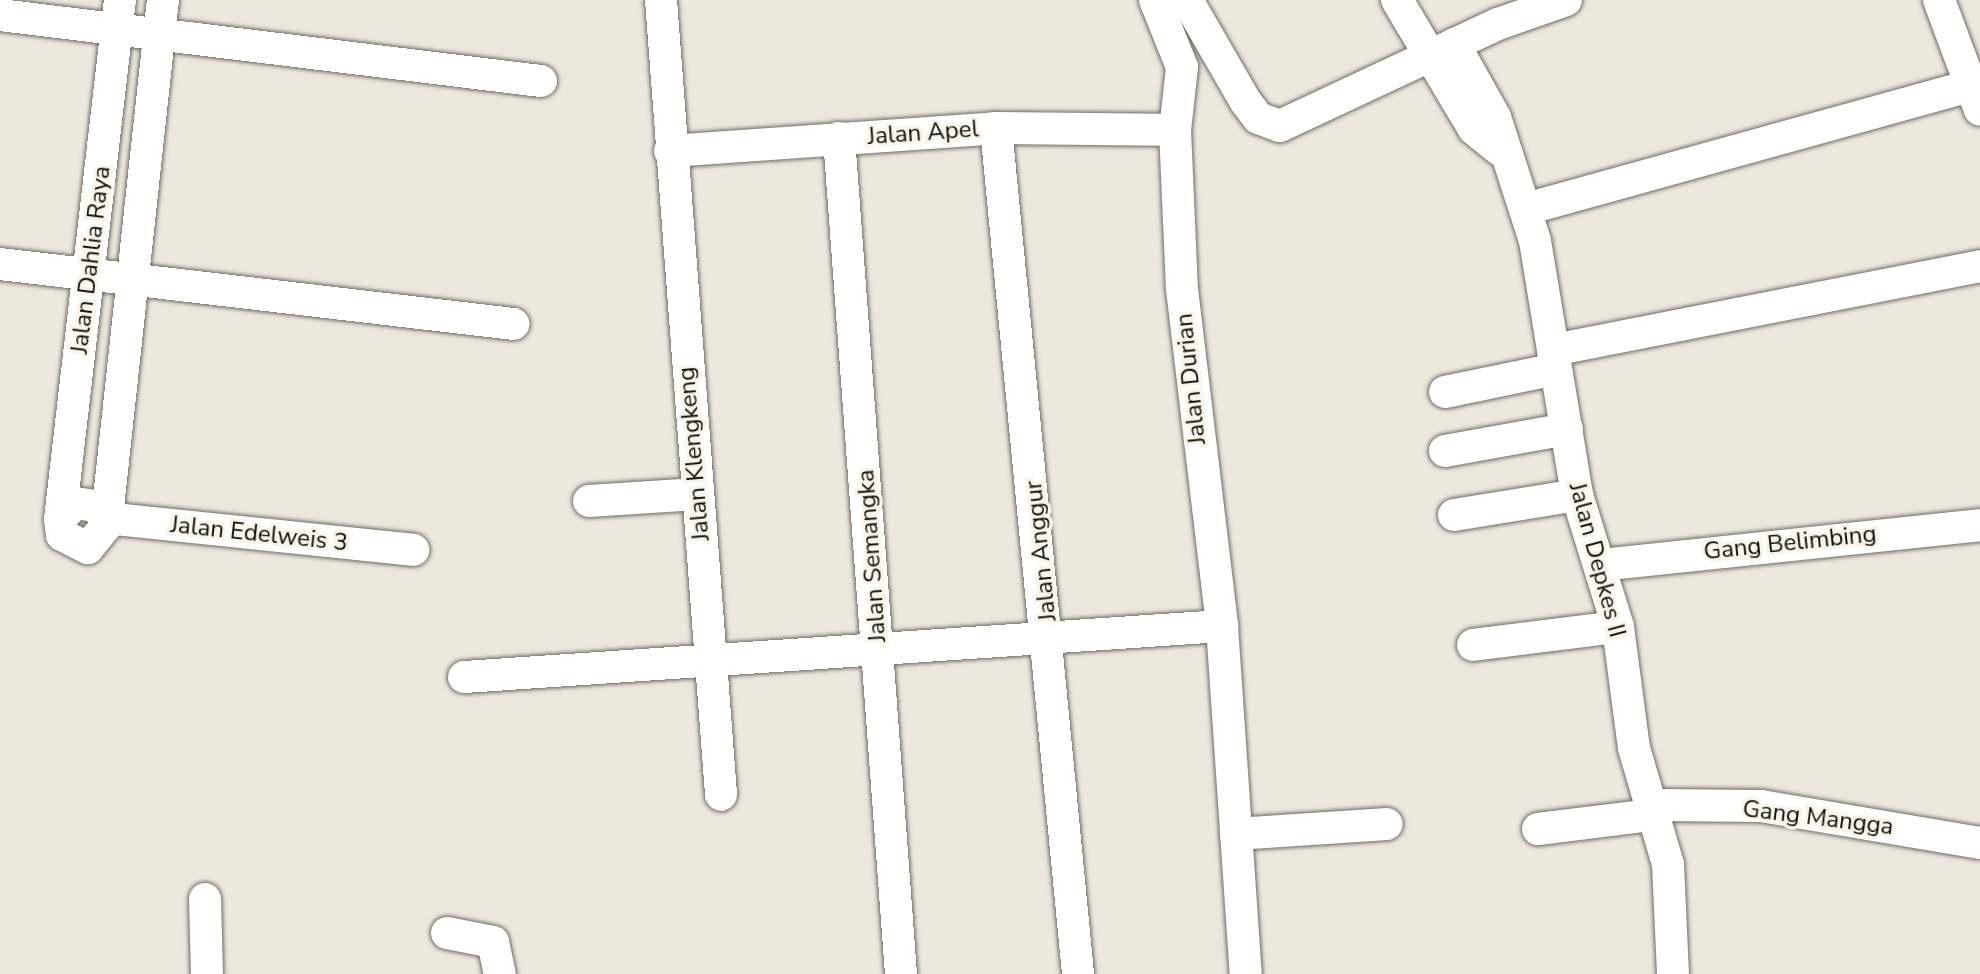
<!DOCTYPE html>
<html>
<head>
<meta charset="utf-8">
<style>
  body { margin:0 }
  #map { position:relative; width:1980px; height:974px; overflow:hidden; background:#ede8de; font-family:"Nunito Sans",sans-serif }
  div>[style] { position:absolute }
  .roads { filter:drop-shadow(0 0 2px #706c63) drop-shadow(0 0 2px #706c63) }
  .minor>* { height:32px; margin:-16px; padding:0 16px; transform-origin:16px; border-radius:16px; background:#fff }
  span { translate:-50% -50%; white-space:nowrap; text-align:center; line-height:1.15; -webkit-text-stroke:7px #faf5eb; paint-order:stroke }
  .street-label { font-size:24px; color:#100e0b }
</style>
</head>
<body>
<div id="map">
  <div class="roads">
    <div class="minor">
      <i style="left:661px;top:0;width:797px;rotate:85.68deg"></i>
      <i style="left:1155px;top:0;width:72px;rotate:68.1deg"></i>
      <i style="left:1182px;top:67px;width:63px;rotate:96.3deg"></i>
      <i style="left:1175px;top:130px;width:159px;rotate:87.5deg"></i>
      <i style="left:1182px;top:289px;width:339px;rotate:83.2deg"></i>
      <i style="left:1222px;top:626px;width:349px;rotate:86.1deg"></i>
      <i style="left:1187px;top:0;width:118px;rotate:60deg"></i>
      <i style="left:1246px;top:102px;width:20px;rotate:53deg"></i>
      <i style="left:1258px;top:118px;width:23px;rotate:20deg"></i>
      <i style="left:1280px;top:126px;width:241px;rotate:-25.1deg"></i>
      <i style="left:1498px;top:24px;width:72px;rotate:-19.4deg"></i>
      <i style="left:1397px;top:0;width:150px;rotate:59.2deg"></i>
      <i style="left:1474px;top:129px;width:33px;rotate:39deg"></i>
      <i style="left:1939px;top:0;width:117px;rotate:69.6deg"></i>
      <i style="left:0;top:15px;width:545px;rotate:6.96deg"></i>
      <i style="left:1454px;top:44px;width:84px;rotate:60.7deg"></i>
      <i style="left:1495px;top:117px;width:130px;rotate:72.1deg"></i>
      <i style="left:1535px;top:241px;width:257px;rotate:80.6deg"></i>
      <i style="left:1577px;top:495px;width:138px;rotate:72.7deg"></i>
      <i style="left:1618px;top:627px;width:122px;rotate:82.5deg"></i>
      <i style="left:1634px;top:748px;width:121px;rotate:73.7deg"></i>
      <i style="left:1668px;top:864px;width:110px;rotate:87.4deg"></i>
      <i style="left:996px;top:128px;width:850px;rotate:84.46deg"></i>
      <i style="left:839px;top:138px;width:838px;rotate:85.76deg"></i>
      <i style="left:670px;top:151px;width:327px;rotate:-4deg"></i>
      <i style="left:996px;top:128px;width:179px;rotate:0.6deg"></i>
      <i style="left:1526px;top:209px;width:463px;rotate:-15.5deg"></i>
      <i style="left:0;top:264px;width:517px;rotate:6.66deg"></i>
      <i style="left:1553px;top:350px;width:435px;rotate:-11.1deg"></i>
      <i style="left:1445px;top:392px;width:113px;rotate:-11.7deg"></i>
      <i style="left:1445px;top:451px;width:124px;rotate:-10.2deg"></i>
      <i style="left:589px;top:501px;width:108px;rotate:-3.7deg"></i>
      <i style="left:1454px;top:515px;width:125px;rotate:-9.2deg"></i>
      <i style="left:105px;top:518px;width:15px;rotate:-127deg"></i>
      <i style="left:96px;top:506px;width:21px;rotate:-172deg"></i>
      <i style="left:75px;top:503px;width:22px;rotate:133deg"></i>
      <i style="left:60px;top:519px;width:16px;rotate:83deg"></i>
      <i style="left:62px;top:535px;width:29px;rotate:27deg"></i>
      <i style="left:88px;top:548px;width:28px;rotate:-51deg"></i>
      <i style="left:106px;top:526px;width:529px;rotate:-83.82deg"></i>
      <i style="left:105px;top:518px;width:310px;rotate:5.9deg"></i>
      <i style="left:60px;top:519px;width:522px;rotate:-83.41deg"></i>
      <i style="left:1601px;top:565px;width:381px;rotate:-6deg"></i>
      <i style="left:1473px;top:645px;width:146px;rotate:-7.1deg"></i>
      <i style="left:464px;top:677px;width:760px;rotate:-3.85deg"></i>
      <i style="left:1656px;top:805px;width:105px;rotate:0.5deg"></i>
      <i style="left:1761px;top:806px;width:222px;rotate:9.6deg"></i>
      <i style="left:1538px;top:829px;width:121px;rotate:-7.1deg"></i>
      <i style="left:1236px;top:834px;width:151px;rotate:-3.8deg"></i>
      <i style="left:205px;top:899px;width:75px;rotate:88.5deg"></i>
      <i style="left:447px;top:933px;width:47px;rotate:11.1deg"></i>
      <i style="left:493px;top:942px;width:33px;rotate:78deg"></i>
    </div>
  </div>
  <div class="street-label">
    <span style="left:923px;top:133px;rotate:-4deg">Jalan Apel</span>
    <span style="left:91px;top:260px;rotate:-83deg">Jalan Dahlia Raya</span>
    <span style="left:1191px;top:379px;rotate:-96deg">Jalan Durian</span>
    <span style="left:694px;top:454px;rotate:-95deg">Jalan Klengkeng</span>
    <span style="left:259px;top:534px;rotate:6deg">Jalan Edelweis 3</span>
    <span style="left:1790px;top:543px;rotate:-6deg">Gang Belimbing</span>
    <span style="left:1041px;top:551px;rotate:-96deg">Jalan Anggur</span>
    <span style="left:872px;top:556px;rotate:-94deg">Jalan Semangka</span>
    <span style="left:1597px;top:560px;rotate:75deg">Jalan Depkes II</span>
    <span style="left:1818px;top:818px;rotate:7deg">Gang Mangga</span>
  </div>
</div>
</body>
</html>
